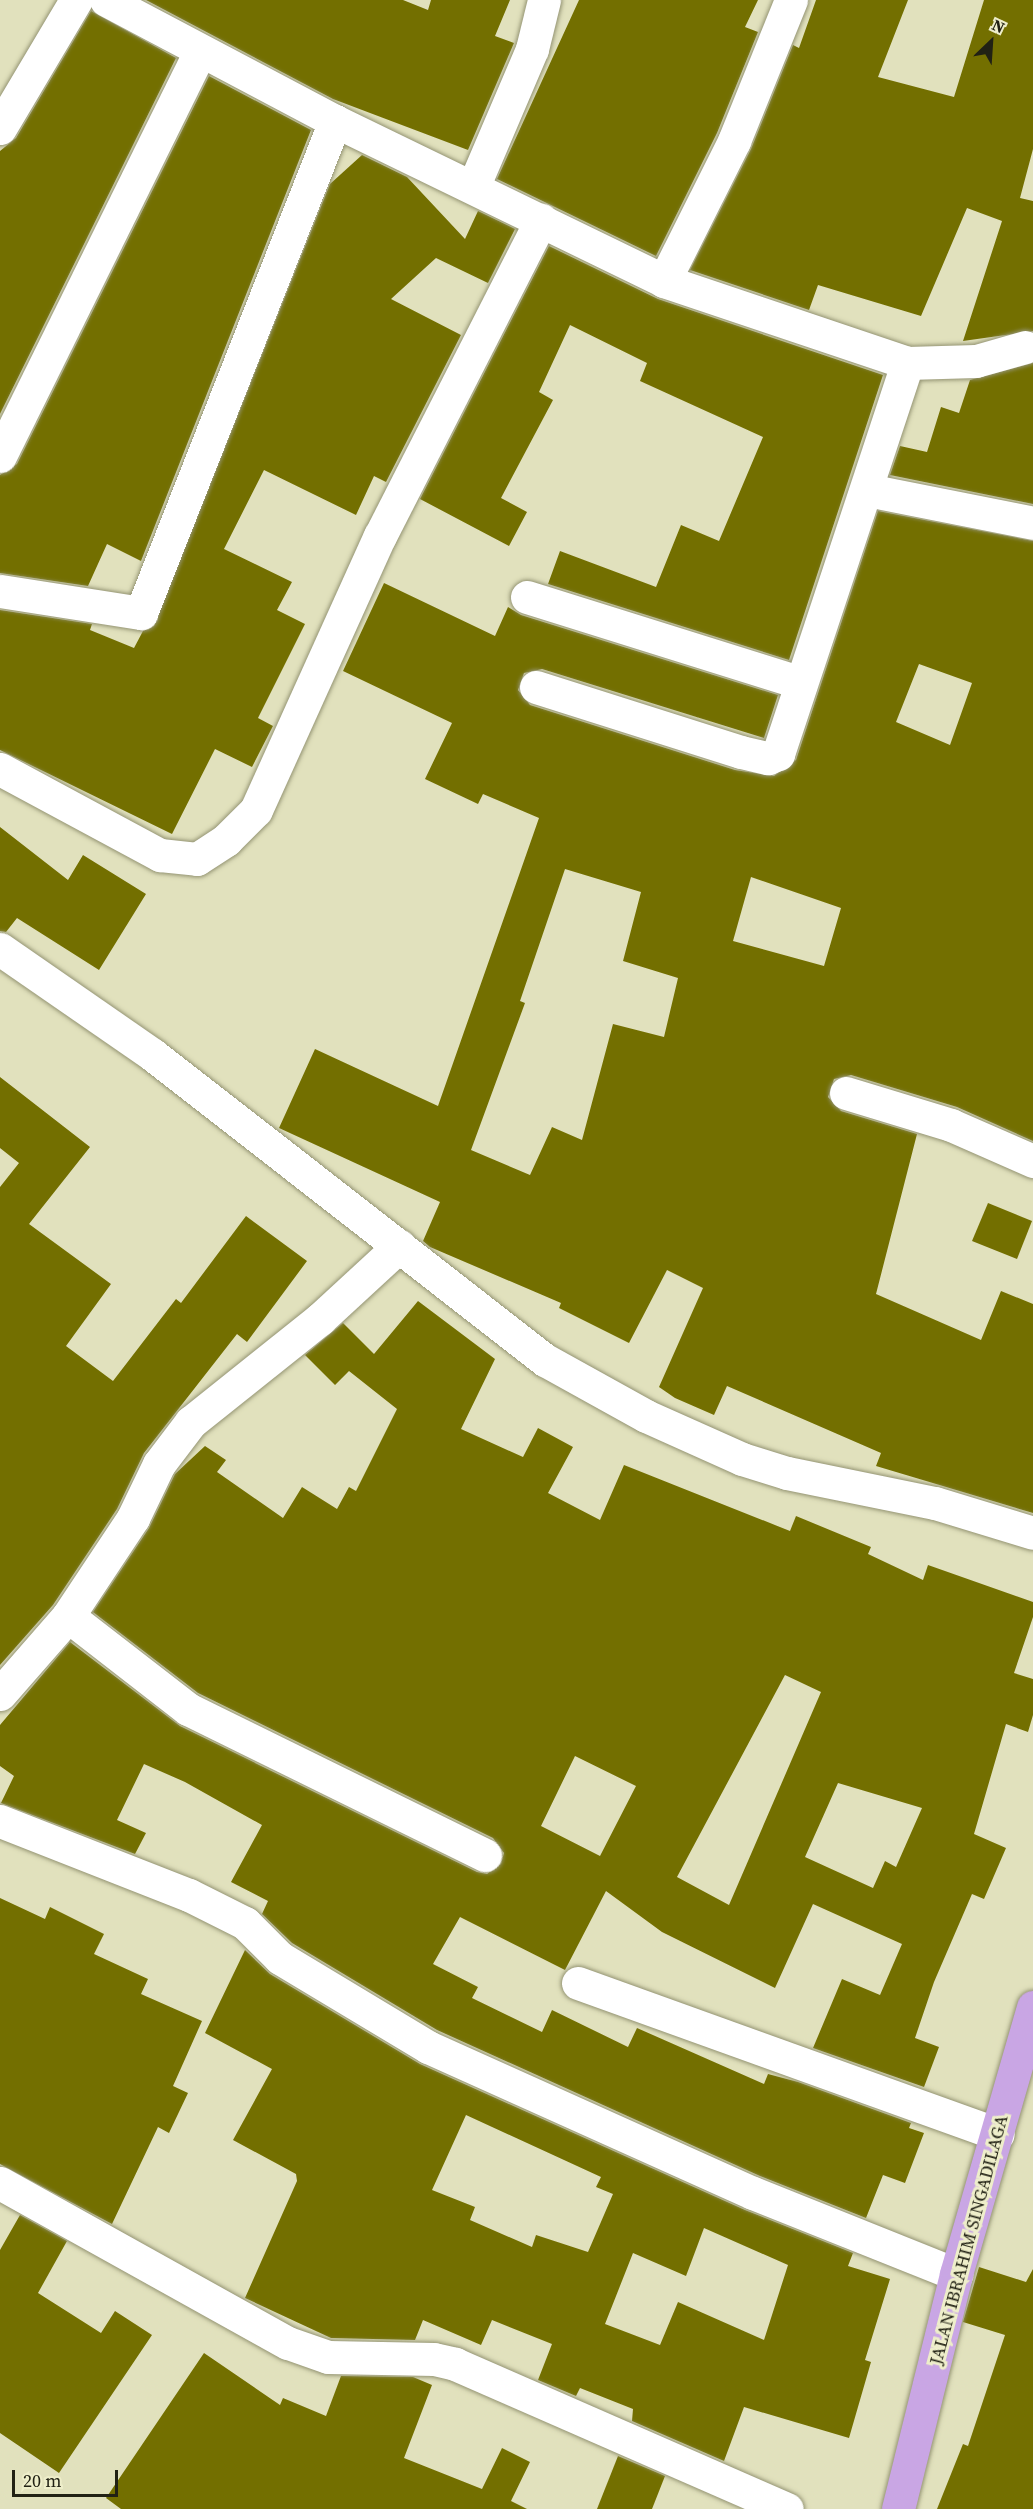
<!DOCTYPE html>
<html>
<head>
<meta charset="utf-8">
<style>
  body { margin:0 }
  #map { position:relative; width:1033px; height:2509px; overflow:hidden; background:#e1e1bd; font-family:"Source Serif 4",serif }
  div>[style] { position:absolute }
  .building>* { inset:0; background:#736f00 }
  .roads { filter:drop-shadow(0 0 2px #949473) drop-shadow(0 0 2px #949473) }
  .minor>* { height:33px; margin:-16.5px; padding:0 16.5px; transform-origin:16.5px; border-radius:16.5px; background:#fff }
  .highway>* { height:33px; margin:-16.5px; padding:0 16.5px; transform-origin:16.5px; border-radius:16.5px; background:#c9a6e4 }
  span { translate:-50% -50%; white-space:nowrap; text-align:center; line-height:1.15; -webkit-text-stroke:6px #eeeeca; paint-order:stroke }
  .street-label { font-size:18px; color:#212114 }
  .north { position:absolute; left:961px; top:12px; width:60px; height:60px; -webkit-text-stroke:4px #eeeeca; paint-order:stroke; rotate:25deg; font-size:16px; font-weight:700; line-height:24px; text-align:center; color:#212114 }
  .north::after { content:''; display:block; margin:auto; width:21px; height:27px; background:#212114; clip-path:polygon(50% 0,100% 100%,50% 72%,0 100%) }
  .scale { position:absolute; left:12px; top:2470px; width:106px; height:27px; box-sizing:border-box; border:3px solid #212114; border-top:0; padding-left:8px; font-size:18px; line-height:21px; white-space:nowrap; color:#212114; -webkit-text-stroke:4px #eeeeca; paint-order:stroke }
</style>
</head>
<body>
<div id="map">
  <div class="building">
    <i style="clip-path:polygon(146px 0,403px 0,428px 10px,431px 0,510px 0,495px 36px,514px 43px,468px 150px,333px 99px)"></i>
    <i style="clip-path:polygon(579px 0,758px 0,745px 27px,758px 32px,717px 133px,656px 256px,497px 179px)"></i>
    <i style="clip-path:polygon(816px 0,908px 0,878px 77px,954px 97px,984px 0,1033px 0,1033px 149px,1020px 198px,1033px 201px,1033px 331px,963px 341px,1002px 221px,967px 208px,921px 316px,818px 285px,809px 310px,690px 270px,751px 149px,793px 45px,799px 48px)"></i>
    <i style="clip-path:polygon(91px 11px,176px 58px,0 414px,0 151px,16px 138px)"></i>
    <i style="clip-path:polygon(209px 76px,311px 130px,141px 561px,107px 544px,88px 586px,0 573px,0 475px,17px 464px)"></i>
    <i style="clip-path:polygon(362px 155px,407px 177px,465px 239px,478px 211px,515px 229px,488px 283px,436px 258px,391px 299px,461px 335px,386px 482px,374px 476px,356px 515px,264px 470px,224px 549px,292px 582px,277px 610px,305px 624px,258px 718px,273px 726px,252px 767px,215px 749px,172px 834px,0 750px,0 610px,92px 624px,90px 630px,134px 648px,143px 631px,154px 626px,330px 184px)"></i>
    <i style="clip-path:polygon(549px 246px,658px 299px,883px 375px,789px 660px,548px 584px,560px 551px,656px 587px,681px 525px,719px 541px,763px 437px,640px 381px,647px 363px,570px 325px,539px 392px,553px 400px,501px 498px,527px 512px,509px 546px,420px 499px)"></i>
    <i style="clip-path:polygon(1033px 363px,1033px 504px,890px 475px,900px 446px,927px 452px,941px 407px,959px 413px,970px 380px)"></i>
    <i style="clip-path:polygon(evenodd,878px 511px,1033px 541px,1033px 1141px,957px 1107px,851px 1075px,834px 1079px,828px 1097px,841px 1111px,917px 1134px,876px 1294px,981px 1340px,1001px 1291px,1033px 1304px,1033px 1513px,876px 1466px,881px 1453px,727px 1386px,714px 1415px,675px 1398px,659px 1387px,703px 1288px,667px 1270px,629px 1343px,559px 1308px,561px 1303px,430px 1247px,423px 1241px,440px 1202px,279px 1128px,315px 1049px,438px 1106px,539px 818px,483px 794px,478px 804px,425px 779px,452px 723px,343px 671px,384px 583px,495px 636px,508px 607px,521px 615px,778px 695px,764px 738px,542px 669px,524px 673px,518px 690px,530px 705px,735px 770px,774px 776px,796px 760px,878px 511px,919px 664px,972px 683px,950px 745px,896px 722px,919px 664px,878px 511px,565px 869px,641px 892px,623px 961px,678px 978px,664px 1037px,613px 1024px,582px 1140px,552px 1127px,530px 1175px,471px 1150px,525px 1003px,520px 1001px,565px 869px,878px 511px,751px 877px,841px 908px,824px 966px,733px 941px,751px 877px)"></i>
    <i style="clip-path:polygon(0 827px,68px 880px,83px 855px,146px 894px,99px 970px,17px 918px,6px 932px,0 931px)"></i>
    <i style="clip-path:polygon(0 1077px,90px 1147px,29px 1224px,111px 1284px,66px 1346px,113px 1381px,176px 1299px,181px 1303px,246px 1216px,307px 1261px,247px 1342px,237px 1334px,144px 1453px,117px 1509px,53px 1605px,0 1665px,0 1187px,19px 1163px,0 1148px)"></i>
    <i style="clip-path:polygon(988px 1203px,1032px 1221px,1017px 1259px,972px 1241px)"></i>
    <i style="clip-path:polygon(evenodd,418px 1301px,495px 1359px,461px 1429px,523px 1457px,538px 1428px,573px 1447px,548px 1493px,600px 1520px,624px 1465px,790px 1531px,796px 1516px,871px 1547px,868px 1554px,923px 1580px,928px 1565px,1033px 1602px,1033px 1617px,1014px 1673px,1033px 1679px,1033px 1715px,1028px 1732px,1006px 1724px,974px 1834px,1006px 1848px,984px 1899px,972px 1894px,934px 1982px,915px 2038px,939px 2047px,924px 2087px,813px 2048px,842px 1979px,880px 1995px,902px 1944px,813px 1904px,775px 1988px,662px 1932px,606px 1891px,565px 1970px,460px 1917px,433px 1964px,478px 1987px,472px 1998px,542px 2032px,552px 2010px,628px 2047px,637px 2028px,764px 2084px,768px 2074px,798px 2082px,911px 2123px,909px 2128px,924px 2133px,905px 2183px,883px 2175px,866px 2218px,760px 2176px,437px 2030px,292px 1943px,262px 1914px,268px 1901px,231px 1882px,262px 1825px,185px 1782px,144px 1764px,117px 1820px,146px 1833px,135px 1854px,1px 1803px,14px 1776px,0 1766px,0 1725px,70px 1642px,180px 1726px,477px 1872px,487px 1874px,501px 1864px,504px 1853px,493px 1838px,198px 1693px,93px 1612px,149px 1528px,175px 1474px,205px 1446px,226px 1460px,217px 1472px,283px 1518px,302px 1487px,337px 1509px,349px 1487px,356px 1491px,397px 1409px,349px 1371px,335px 1385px,305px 1355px,343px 1323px,374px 1354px,418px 1301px,785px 1675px,821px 1692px,729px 1905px,677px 1877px,785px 1675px,418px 1301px,575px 1756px,636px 1786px,600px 1856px,541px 1826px,575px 1756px,418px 1301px,838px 1783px,922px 1808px,896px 1867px,885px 1861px,873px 1888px,805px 1857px,838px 1783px)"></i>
    <i style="clip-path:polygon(0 1898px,45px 1919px,50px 1907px,104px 1934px,94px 1954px,148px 1979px,141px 1994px,202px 2021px,173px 2086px,188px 2093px,169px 2133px,158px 2127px,112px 2224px,0 2164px)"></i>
    <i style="clip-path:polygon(evenodd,245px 1950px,270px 1974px,420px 2064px,745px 2210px,853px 2253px,848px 2266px,890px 2279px,865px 2360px,871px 2362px,849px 2438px,744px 2407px,724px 2461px,632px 2421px,633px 2409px,580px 2388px,576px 2396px,538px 2380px,552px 2344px,492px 2320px,481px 2345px,423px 2320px,415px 2340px,331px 2338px,245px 2298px,297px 2181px,296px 2174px,233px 2140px,272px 2069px,205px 2033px,245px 1950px,466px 2115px,601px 2177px,596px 2187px,613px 2194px,588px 2252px,536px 2235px,532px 2247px,470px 2220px,475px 2207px,432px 2190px,466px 2115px,245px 1950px,704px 2228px,788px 2265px,764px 2340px,678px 2302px,660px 2345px,605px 2324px,633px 2253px,686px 2276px,704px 2228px)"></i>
    <i style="clip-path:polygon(20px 2215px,67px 2241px,38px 2293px,101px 2333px,115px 2311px,152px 2335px,59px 2473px,0 2433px,0 2250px)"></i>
    <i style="clip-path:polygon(979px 2267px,1026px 2282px,1033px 2269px,1033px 2509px,937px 2509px,963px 2444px,968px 2446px,1005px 2335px,963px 2322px)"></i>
    <i style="clip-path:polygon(204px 2353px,280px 2405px,283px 2398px,326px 2416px,341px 2376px,413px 2377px,432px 2385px,404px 2458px,482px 2489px,502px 2448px,530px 2462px,511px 2501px,527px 2509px,121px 2509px,106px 2498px)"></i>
    <i style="clip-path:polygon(618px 2456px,665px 2476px,652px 2509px,597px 2509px)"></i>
  </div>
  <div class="roads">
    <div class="minor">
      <i style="left:106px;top:0;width:259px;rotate:27.9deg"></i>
      <i style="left:335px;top:121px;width:366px;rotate:25.9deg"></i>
      <i style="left:664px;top:281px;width:256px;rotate:18.6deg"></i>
      <i style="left:907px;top:363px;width:69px;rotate:-1.7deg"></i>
      <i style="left:976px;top:361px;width:51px;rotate:-15.9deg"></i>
      <i style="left:0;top:128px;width:149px;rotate:-59.3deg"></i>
      <i style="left:474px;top:185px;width:148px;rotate:-66.9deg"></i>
      <i style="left:532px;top:49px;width:50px;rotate:-76.2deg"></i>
      <i style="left:664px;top:281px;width:157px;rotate:-63.4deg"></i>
      <i style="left:734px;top:141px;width:152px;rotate:-68deg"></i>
      <i style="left:0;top:456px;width:452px;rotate:-63.7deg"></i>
      <i style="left:867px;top:490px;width:169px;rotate:11.2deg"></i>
      <i style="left:0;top:591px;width:143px;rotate:8.9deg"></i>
      <i style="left:141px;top:613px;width:529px;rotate:-68.48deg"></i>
      <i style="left:527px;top:597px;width:287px;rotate:17.4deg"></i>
      <i style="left:536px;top:687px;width:215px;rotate:17.6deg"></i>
      <i style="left:741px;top:752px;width:28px;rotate:13deg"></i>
      <i style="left:768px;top:758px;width:11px;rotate:-22deg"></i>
      <i style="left:778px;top:754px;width:412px;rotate:-71.7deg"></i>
      <i style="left:0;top:769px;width:182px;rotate:28.3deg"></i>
      <i style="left:160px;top:855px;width:37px;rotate:6deg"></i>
      <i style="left:197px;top:859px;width:35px;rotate:-33deg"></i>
      <i style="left:226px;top:840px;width:42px;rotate:-45deg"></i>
      <i style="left:256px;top:810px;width:301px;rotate:-65.7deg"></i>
      <i style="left:380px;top:536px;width:355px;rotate:-63deg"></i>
      <i style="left:0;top:949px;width:186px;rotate:34.7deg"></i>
      <i style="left:153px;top:1055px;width:497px;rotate:37.9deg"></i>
      <i style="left:545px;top:1360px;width:115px;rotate:29deg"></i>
      <i style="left:646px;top:1416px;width:105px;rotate:24.1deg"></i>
      <i style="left:742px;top:1459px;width:47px;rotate:17.3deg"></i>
      <i style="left:787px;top:1473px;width:151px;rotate:11.5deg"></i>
      <i style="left:935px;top:1503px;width:102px;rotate:17deg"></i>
      <i style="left:846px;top:1093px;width:110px;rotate:16.9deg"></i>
      <i style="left:951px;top:1125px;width:90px;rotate:23.7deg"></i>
      <i style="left:68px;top:1616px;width:152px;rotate:37.8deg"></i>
      <i style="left:188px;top:1709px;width:331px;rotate:26.2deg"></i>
      <i style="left:0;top:1694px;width:103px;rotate:-48.9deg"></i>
      <i style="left:68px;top:1616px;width:118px;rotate:-56.4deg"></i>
      <i style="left:133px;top:1518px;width:60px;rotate:-64.3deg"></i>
      <i style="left:159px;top:1464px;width:53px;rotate:-52.7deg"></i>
      <i style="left:191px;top:1422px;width:165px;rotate:-38.6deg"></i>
      <i style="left:320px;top:1319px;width:108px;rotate:-42.7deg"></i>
      <i style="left:0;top:1821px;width:203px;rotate:21.4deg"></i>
      <i style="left:189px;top:1895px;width:63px;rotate:26.6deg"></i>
      <i style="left:245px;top:1923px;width:49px;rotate:45deg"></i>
      <i style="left:280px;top:1958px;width:173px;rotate:31deg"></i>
      <i style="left:428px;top:2047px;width:356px;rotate:24.2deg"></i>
      <i style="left:753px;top:2193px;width:219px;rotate:21.8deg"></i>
      <i style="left:578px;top:1983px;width:446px;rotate:19.8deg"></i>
      <i style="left:0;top:2183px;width:329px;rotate:29.1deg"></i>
      <i style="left:288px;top:2343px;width:42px;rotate:19.3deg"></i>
      <i style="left:328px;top:2357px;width:106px;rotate:1.1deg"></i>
      <i style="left:434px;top:2359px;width:22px;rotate:13deg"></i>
      <i style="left:455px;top:2364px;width:362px;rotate:23.6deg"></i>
    </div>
    <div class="highway">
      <i style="left:898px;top:2509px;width:242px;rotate:-76.1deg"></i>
      <i style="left:956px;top:2274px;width:278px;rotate:-73.9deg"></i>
    </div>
  </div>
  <div class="street-label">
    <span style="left:969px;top:2240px;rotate:-75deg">JALAN IBRAHIM SINGADILAGA</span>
  </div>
  <div class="north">N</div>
  <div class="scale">20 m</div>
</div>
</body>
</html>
